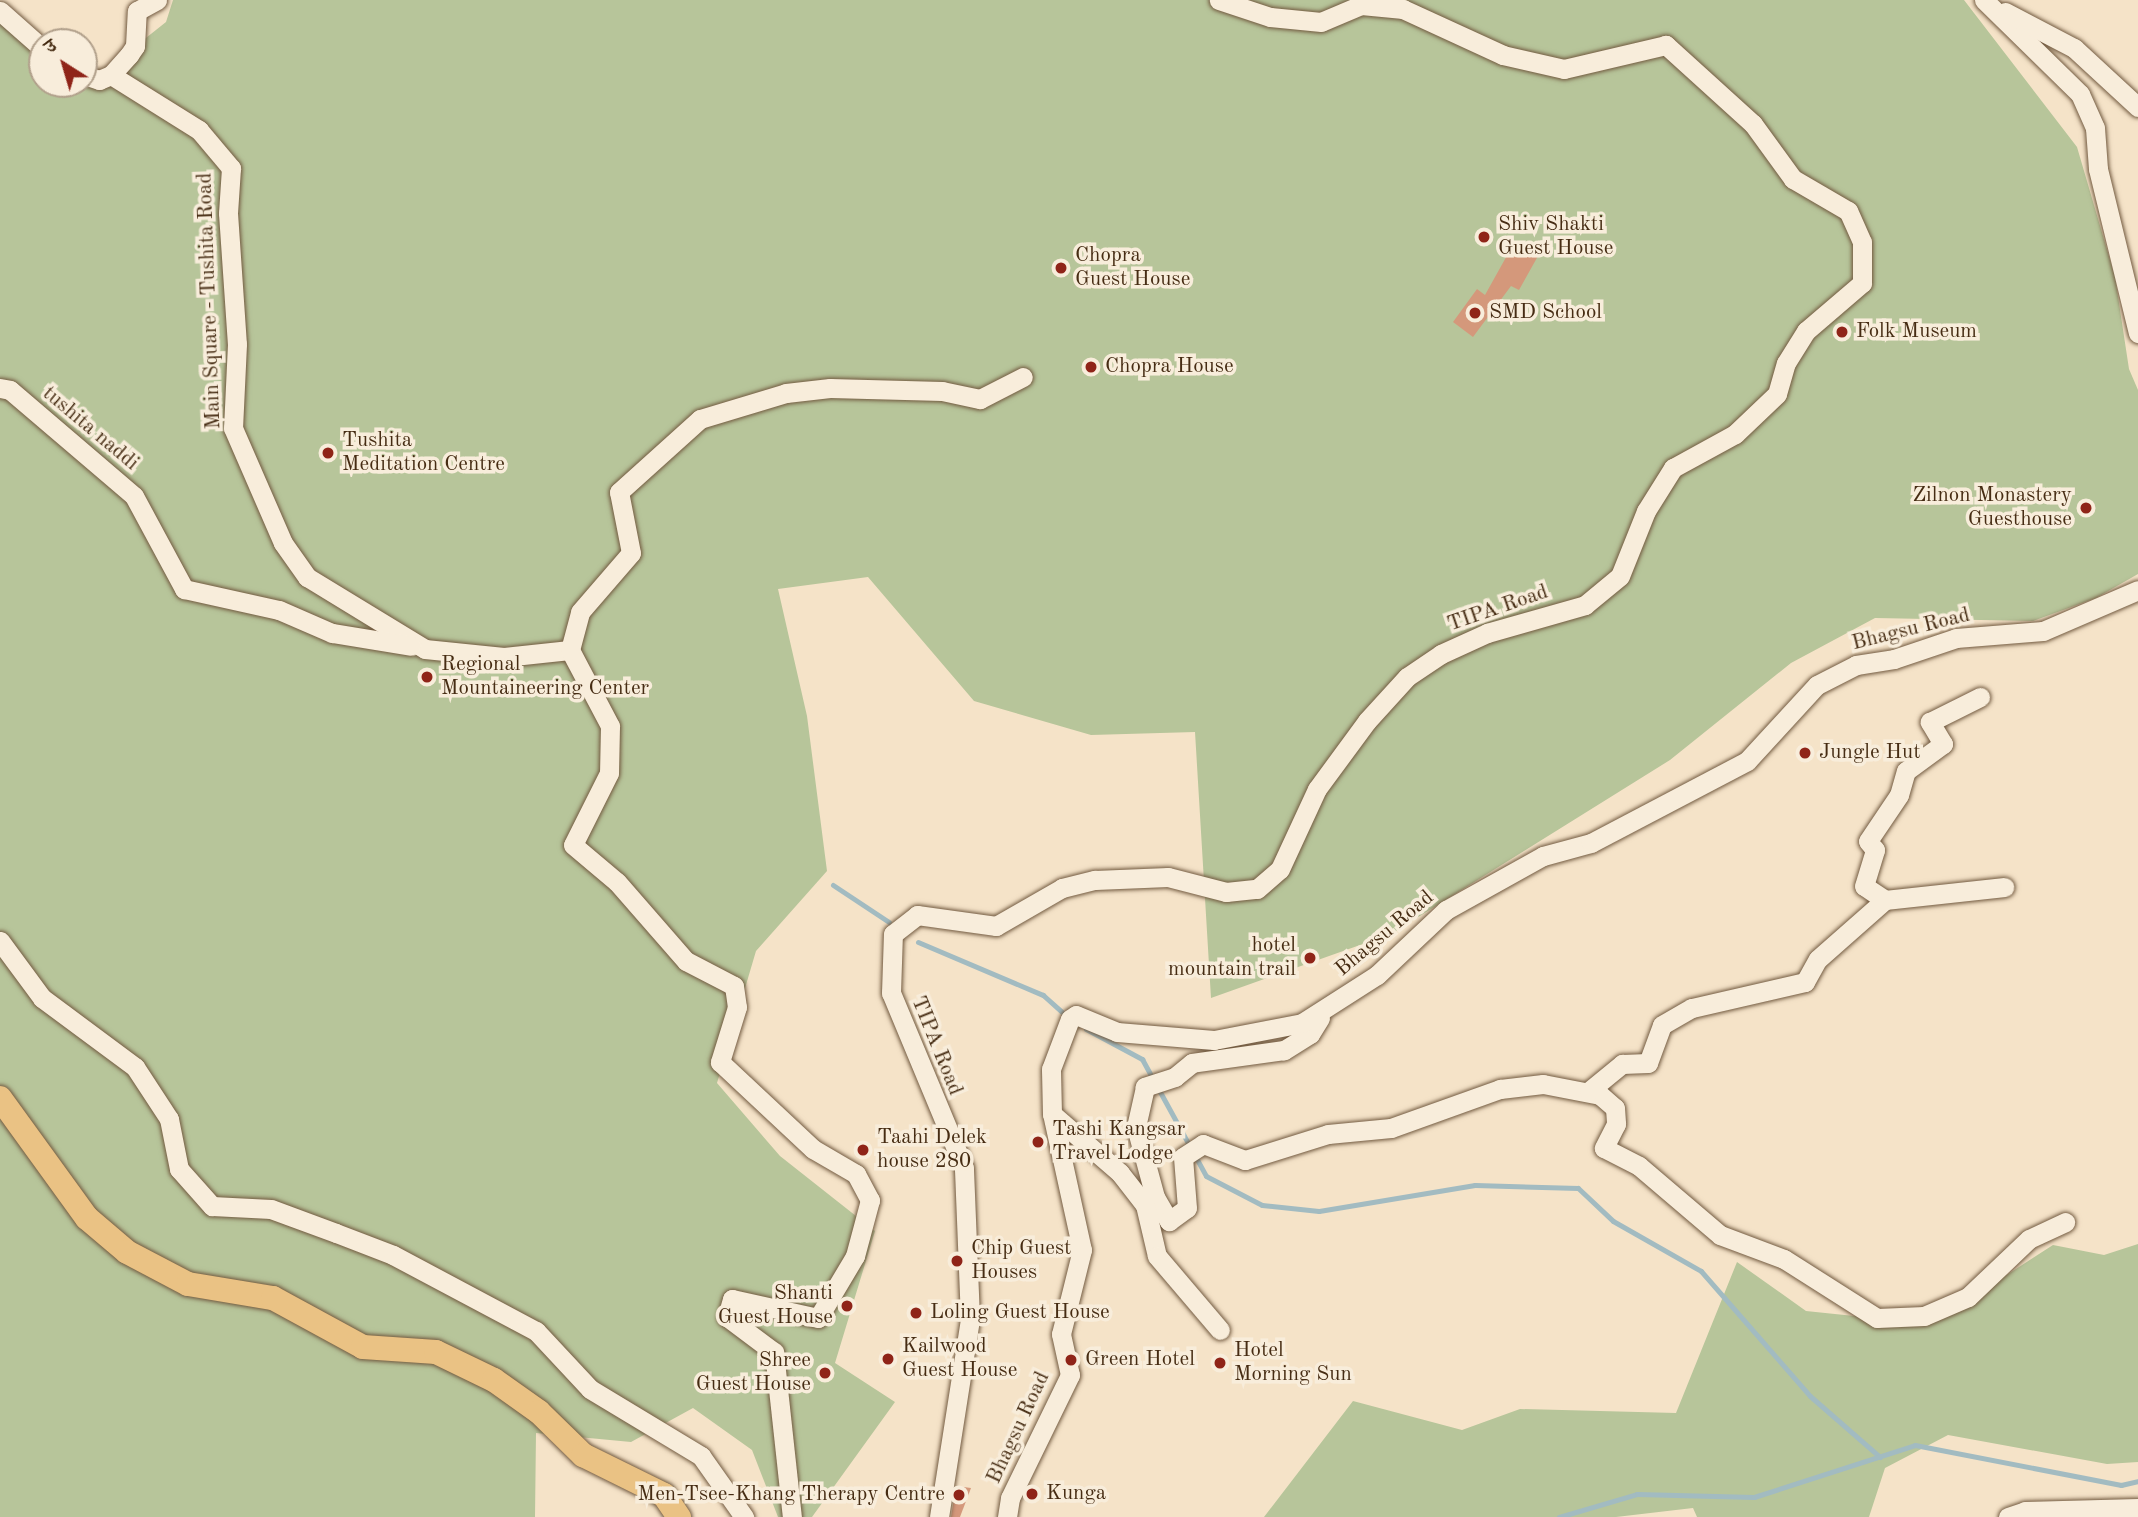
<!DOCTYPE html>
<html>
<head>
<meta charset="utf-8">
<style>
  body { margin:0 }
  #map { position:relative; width:2138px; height:1517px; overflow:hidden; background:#f5e3c8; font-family:"Old Standard TT","Noto Serif Devanagari",serif }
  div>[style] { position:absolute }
  .green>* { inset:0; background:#b7c59a }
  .stream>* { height:5px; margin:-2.5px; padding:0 2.5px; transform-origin:2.5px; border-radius:2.5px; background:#a2bbc1 }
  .building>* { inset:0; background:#d4987b }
  .roads { filter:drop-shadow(0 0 2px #725a40) drop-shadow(0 0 2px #725a40) }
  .minor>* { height:19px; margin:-9.5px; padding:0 9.5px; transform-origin:9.5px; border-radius:9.5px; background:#f8eddb }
  .major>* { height:24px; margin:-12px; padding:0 12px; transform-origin:12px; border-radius:12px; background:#eac284 }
  .dots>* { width:19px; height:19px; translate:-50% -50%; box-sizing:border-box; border:4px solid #f8eddb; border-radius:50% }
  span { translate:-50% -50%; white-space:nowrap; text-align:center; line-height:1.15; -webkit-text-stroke:7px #f8eddb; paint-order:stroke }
  .poi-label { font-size:21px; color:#462c13 }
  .left { translate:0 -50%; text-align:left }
  .right { translate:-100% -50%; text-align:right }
  .street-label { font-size:21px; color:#462c13 }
  .north { position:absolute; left:28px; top:28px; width:70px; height:70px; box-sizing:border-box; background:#f8eddb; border:2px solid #b1a08b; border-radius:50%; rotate:323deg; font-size:19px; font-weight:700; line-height:28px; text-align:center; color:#462c13 }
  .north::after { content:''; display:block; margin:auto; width:24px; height:32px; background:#8f2418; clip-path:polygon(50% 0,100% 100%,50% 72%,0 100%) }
</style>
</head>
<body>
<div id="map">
  <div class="green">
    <i style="clip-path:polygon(173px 0,1964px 0,2077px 147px,2115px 277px,2129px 369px,2138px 390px,2138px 574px,2096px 598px,2033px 621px,1875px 618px,1791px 663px,1670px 760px,1391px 934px,1211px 998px,1195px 732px,1091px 735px,974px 701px,868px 577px,778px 589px,807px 716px,827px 871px,756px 951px,717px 1083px,780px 1156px,875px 1231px,835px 1363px,895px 1402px,812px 1517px,778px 1517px,752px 1450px,693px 1408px,631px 1442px,536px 1433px,535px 1517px,0 1517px,0 9px,42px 49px,42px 84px,72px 84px,78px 92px,166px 22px)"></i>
    <i style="clip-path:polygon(2138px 1244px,2138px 1462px,2107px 1464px,1948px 1435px,1885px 1468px,1869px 1517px,1697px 1517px,1693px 1508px,1616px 1517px,1264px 1517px,1353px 1401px,1462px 1430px,1520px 1409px,1676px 1413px,1737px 1262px,1806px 1311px,1931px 1324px,2053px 1245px,2104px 1255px)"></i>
  </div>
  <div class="stream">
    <i style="left:833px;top:885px;width:67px;rotate:33.5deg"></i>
    <i style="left:918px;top:942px;width:136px;rotate:23deg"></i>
    <i style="left:1043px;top:995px;width:25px;rotate:42deg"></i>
    <i style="left:1086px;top:1029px;width:64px;rotate:28.2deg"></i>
    <i style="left:1142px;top:1059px;width:133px;rotate:61.3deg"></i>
    <i style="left:1206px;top:1176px;width:63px;rotate:27.4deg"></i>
    <i style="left:1262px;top:1205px;width:57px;rotate:6deg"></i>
    <i style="left:1319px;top:1211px;width:158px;rotate:-9.5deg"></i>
    <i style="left:1475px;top:1185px;width:103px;rotate:1.7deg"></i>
    <i style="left:1578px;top:1188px;width:48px;rotate:43.3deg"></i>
    <i style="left:1613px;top:1221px;width:101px;rotate:29.6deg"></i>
    <i style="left:1701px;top:1271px;width:166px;rotate:48.9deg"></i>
    <i style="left:1810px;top:1396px;width:93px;rotate:41.1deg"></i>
    <i style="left:1559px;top:1517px;width:81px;rotate:-16.4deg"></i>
    <i style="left:1637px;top:1494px;width:117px;rotate:1.5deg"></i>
    <i style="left:1754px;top:1497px;width:169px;rotate:-17.9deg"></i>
    <i style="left:1915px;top:1445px;width:210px;rotate:11deg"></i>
    <i style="left:2121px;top:1485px;width:17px;rotate:-13deg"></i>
  </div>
  <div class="building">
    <i style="clip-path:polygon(1514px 243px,1538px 256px,1519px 290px,1511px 286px,1473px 337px,1453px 322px,1477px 289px,1485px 295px)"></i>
    <i style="clip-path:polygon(956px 1486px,971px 1488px,960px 1517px,951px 1517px)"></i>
  </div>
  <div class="roads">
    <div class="minor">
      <i style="left:1984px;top:0;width:134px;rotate:44.4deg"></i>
      <i style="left:2080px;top:94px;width:37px;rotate:66deg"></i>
      <i style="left:2095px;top:128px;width:41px;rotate:85.8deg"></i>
      <i style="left:2098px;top:169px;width:169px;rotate:76.3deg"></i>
      <i style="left:0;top:11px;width:56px;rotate:41.4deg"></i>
      <i style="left:137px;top:11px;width:23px;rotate:-29deg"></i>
      <i style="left:2005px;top:12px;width:78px;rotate:27.6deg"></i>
      <i style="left:2074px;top:48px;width:87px;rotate:42.7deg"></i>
      <i style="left:84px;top:75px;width:16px;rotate:18deg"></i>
      <i style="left:99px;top:80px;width:13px;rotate:-23deg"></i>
      <i style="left:111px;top:75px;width:27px;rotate:-48deg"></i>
      <i style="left:129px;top:55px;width:11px;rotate:-56deg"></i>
      <i style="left:135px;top:46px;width:35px;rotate:-87deg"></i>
      <i style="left:111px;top:75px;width:104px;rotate:32deg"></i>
      <i style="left:199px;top:130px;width:50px;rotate:49.9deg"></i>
      <i style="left:231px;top:168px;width:45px;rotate:93.8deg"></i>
      <i style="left:228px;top:213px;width:131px;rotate:86.1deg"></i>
      <i style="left:237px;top:344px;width:84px;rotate:92.7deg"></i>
      <i style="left:233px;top:428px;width:125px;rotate:66.5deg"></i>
      <i style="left:283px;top:543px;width:42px;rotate:54.8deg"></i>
      <i style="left:307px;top:577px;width:138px;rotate:31.4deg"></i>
      <i style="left:425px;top:649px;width:79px;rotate:5.8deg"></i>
      <i style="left:504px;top:657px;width:66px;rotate:-6.1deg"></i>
      <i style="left:0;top:388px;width:10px;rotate:11deg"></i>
      <i style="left:10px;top:390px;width:163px;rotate:40.5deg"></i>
      <i style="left:134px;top:496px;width:106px;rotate:61.7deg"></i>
      <i style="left:184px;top:589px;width:97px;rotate:12.5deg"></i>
      <i style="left:279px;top:610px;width:58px;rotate:23.5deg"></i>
      <i style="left:332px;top:633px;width:80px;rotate:9.3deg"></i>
      <i style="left:570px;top:650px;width:86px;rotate:62.2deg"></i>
      <i style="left:610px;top:726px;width:47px;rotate:91.2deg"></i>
      <i style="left:609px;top:773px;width:80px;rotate:116.6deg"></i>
      <i style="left:573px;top:845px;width:57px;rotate:40.1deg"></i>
      <i style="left:617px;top:882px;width:105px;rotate:48.9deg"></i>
      <i style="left:686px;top:961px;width:54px;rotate:27.5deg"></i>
      <i style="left:734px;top:986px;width:21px;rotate:82deg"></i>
      <i style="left:737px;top:1007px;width:58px;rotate:107.2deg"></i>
      <i style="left:720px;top:1062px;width:127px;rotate:43.1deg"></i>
      <i style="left:813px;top:1149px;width:50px;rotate:30.2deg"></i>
      <i style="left:856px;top:1174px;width:30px;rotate:62deg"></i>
      <i style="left:870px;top:1200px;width:58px;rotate:105deg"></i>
      <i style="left:855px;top:1256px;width:72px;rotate:120.8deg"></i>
      <i style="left:818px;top:1318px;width:88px;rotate:-167.5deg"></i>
      <i style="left:732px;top:1299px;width:19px;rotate:106deg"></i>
      <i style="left:727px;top:1317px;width:59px;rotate:36.7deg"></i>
      <i style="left:774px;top:1352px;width:166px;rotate:83.8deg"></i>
      <i style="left:570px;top:650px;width:39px;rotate:-75deg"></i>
      <i style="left:580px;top:612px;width:78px;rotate:-49.2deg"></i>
      <i style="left:631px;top:553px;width:62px;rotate:-101.1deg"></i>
      <i style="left:619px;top:492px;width:109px;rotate:-42deg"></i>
      <i style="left:700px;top:419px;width:90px;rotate:-16.8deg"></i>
      <i style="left:786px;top:393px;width:44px;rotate:-6.5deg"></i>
      <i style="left:830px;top:388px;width:112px;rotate:1.5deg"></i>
      <i style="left:942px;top:391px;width:39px;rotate:12deg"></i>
      <i style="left:980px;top:399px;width:48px;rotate:-27.1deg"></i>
      <i style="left:1885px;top:900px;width:120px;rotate:-6.2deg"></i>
      <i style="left:0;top:941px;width:71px;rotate:53.6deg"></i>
      <i style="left:42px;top:998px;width:116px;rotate:36.6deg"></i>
      <i style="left:135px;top:1067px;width:62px;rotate:56.8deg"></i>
      <i style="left:169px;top:1119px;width:51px;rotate:78.7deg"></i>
      <i style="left:179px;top:1169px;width:50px;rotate:48.3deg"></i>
      <i style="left:212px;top:1206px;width:59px;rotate:2.9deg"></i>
      <i style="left:271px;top:1209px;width:69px;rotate:20.3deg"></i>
      <i style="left:336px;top:1233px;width:61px;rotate:21.1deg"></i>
      <i style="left:393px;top:1255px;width:162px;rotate:28deg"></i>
      <i style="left:536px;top:1331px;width:79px;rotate:47deg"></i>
      <i style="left:590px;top:1389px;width:130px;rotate:31.1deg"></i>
      <i style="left:701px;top:1456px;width:75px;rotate:54.8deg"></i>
      <i style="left:1320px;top:1018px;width:19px;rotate:122deg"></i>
      <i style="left:1310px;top:1034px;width:31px;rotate:148deg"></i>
      <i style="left:1284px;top:1050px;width:93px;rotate:172deg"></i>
      <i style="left:1192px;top:1063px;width:22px;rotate:141deg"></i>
      <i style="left:1175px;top:1077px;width:32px;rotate:162deg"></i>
      <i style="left:1145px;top:1087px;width:41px;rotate:102.7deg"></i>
      <i style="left:1136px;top:1127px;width:73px;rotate:74.8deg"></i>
      <i style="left:1155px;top:1197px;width:28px;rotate:60deg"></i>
      <i style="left:1169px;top:1221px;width:22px;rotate:-36deg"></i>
      <i style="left:1187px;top:1208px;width:51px;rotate:-94.5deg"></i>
      <i style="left:1183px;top:1157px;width:24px;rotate:-33deg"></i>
      <i style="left:1203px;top:1144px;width:45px;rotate:20.9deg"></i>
      <i style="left:1245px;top:1160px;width:87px;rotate:-17.4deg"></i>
      <i style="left:1328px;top:1134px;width:63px;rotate:-5.4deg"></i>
      <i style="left:1391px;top:1128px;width:116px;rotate:-19.7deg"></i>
      <i style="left:1500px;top:1089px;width:43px;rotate:-6.6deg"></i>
      <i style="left:1543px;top:1084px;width:58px;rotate:10.9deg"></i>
      <i style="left:1600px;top:1095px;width:20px;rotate:41deg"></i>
      <i style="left:1615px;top:1108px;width:16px;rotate:86deg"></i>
      <i style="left:1616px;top:1124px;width:27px;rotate:117deg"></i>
      <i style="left:1604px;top:1148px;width:39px;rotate:27deg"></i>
      <i style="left:1639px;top:1166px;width:106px;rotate:40.4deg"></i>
      <i style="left:1720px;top:1235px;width:68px;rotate:20.6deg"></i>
      <i style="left:1784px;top:1259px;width:110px;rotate:32.4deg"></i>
      <i style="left:1877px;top:1318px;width:47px;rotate:-2.4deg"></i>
      <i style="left:1924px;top:1316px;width:48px;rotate:-23.4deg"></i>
      <i style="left:1968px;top:1297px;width:84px;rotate:-43.6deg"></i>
      <i style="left:2029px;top:1239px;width:40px;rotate:-25deg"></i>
      <i style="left:1589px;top:1091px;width:43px;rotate:-39.3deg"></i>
      <i style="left:1622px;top:1064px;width:26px;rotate:-2deg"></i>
      <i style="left:1648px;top:1063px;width:40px;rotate:-69.8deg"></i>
      <i style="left:1662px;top:1025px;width:34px;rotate:-30deg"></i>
      <i style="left:1692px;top:1008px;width:116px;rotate:-13deg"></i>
      <i style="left:1805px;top:982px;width:26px;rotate:-61deg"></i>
      <i style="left:1818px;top:959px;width:89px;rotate:-41.4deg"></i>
      <i style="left:1885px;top:900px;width:25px;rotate:-146deg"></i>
      <i style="left:1864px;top:886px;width:38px;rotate:-73deg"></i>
      <i style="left:1875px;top:850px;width:11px;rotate:-128deg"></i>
      <i style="left:1868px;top:841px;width:55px;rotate:-56deg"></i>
      <i style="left:1899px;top:795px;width:25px;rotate:-74deg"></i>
      <i style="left:1906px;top:771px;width:46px;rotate:-36.1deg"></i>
      <i style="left:1943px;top:744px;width:26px;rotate:-121deg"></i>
      <i style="left:1930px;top:722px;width:56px;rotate:-26.6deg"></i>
      <i style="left:1052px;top:1114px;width:90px;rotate:40.9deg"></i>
      <i style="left:1120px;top:1173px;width:41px;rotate:52deg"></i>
      <i style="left:1145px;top:1205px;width:52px;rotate:76.8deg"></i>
      <i style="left:1157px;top:1256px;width:97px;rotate:49.6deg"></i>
      <i style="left:939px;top:1517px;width:200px;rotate:-81.1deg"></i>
      <i style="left:970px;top:1319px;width:151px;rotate:-92.3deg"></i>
      <i style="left:964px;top:1168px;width:190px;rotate:-112.6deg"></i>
      <i style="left:891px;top:993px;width:59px;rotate:-88.1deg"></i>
      <i style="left:893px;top:934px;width:31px;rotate:-38deg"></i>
      <i style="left:917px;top:915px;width:80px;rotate:7.9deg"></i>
      <i style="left:996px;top:926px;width:76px;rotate:-29.9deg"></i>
      <i style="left:1062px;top:888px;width:34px;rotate:-14deg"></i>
      <i style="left:1095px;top:880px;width:73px;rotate:-2.4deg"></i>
      <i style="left:1168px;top:877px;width:60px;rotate:14.5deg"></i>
      <i style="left:1226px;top:892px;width:31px;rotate:-6deg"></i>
      <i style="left:1257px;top:889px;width:30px;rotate:-41deg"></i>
      <i style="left:1280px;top:869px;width:88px;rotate:-65.2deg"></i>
      <i style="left:1317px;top:789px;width:84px;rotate:-53.7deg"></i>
      <i style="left:1367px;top:721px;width:59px;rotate:-47.7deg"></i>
      <i style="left:1407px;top:677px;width:41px;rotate:-34.1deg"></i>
      <i style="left:1441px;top:654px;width:51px;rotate:-24.5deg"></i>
      <i style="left:1487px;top:633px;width:102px;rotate:-15.9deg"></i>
      <i style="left:1585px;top:605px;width:45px;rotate:-39.6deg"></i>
      <i style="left:1620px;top:576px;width:70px;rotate:-68.2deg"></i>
      <i style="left:1646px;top:511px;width:51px;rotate:-57.9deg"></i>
      <i style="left:1673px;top:468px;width:71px;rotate:-28.7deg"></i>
      <i style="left:1735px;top:434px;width:58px;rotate:-43.6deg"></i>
      <i style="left:1777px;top:394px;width:32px;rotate:-74deg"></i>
      <i style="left:1786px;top:363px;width:38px;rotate:-58deg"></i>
      <i style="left:1806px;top:331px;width:74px;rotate:-40.6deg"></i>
      <i style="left:1862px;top:283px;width:41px;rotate:-90deg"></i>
      <i style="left:1862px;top:242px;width:34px;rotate:-114deg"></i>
      <i style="left:1848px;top:211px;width:64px;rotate:-149.8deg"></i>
      <i style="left:1793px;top:179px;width:68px;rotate:-126deg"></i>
      <i style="left:1753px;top:124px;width:118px;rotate:-137.8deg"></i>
      <i style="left:1666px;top:45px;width:105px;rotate:166.8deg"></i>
      <i style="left:1564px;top:69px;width:63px;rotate:-167.1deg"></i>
      <i style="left:1503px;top:55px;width:110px;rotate:-155.3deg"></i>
      <i style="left:1403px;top:9px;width:42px;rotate:-174.6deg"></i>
      <i style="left:1361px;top:5px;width:43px;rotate:157deg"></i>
      <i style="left:1321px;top:22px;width:51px;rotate:-174.4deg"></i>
      <i style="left:1270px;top:17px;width:54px;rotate:-161.6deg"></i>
      <i style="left:1007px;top:1517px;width:19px;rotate:-81deg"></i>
      <i style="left:1010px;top:1498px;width:137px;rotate:-64deg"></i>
      <i style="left:1070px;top:1375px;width:42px;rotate:-102.4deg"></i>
      <i style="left:1061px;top:1334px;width:87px;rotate:-76deg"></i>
      <i style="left:1082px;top:1250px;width:139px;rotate:-102.4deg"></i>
      <i style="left:1052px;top:1114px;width:45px;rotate:-91.3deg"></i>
      <i style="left:1051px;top:1069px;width:53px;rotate:-69.2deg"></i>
      <i style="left:1070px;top:1019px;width:7px;rotate:-34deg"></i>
      <i style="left:1076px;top:1015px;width:44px;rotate:22.5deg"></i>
      <i style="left:1117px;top:1032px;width:97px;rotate:4.7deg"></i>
      <i style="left:1214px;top:1040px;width:90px;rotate:-10.9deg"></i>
      <i style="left:1302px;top:1023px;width:89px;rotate:-32.6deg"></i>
      <i style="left:1377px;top:975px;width:95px;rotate:-43.3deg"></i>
      <i style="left:1446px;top:910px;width:111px;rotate:-29.1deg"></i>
      <i style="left:1543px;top:856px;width:50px;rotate:-15.2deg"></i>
      <i style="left:1591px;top:843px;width:176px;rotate:-27.7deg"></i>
      <i style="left:1747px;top:761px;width:103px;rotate:-47.4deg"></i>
      <i style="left:1817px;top:685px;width:44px;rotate:-27.1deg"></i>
      <i style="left:1856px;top:665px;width:38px;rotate:-9deg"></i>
      <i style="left:1894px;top:659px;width:65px;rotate:-18.7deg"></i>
      <i style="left:1956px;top:638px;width:87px;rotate:-4.6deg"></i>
      <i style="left:2043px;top:631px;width:103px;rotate:-23.3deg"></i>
      <i style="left:2008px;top:1517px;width:18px;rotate:-19deg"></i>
      <i style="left:2025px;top:1511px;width:113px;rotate:-1.5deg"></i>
    </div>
    <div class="major">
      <i style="left:0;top:1098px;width:148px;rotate:54.1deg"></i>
      <i style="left:87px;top:1218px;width:52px;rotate:40.4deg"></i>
      <i style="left:127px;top:1252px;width:69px;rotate:27.7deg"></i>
      <i style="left:188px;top:1284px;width:86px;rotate:9.4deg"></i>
      <i style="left:273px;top:1298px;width:102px;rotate:28.6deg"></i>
      <i style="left:363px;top:1347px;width:73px;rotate:3.9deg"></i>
      <i style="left:436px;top:1352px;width:64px;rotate:25.8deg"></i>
      <i style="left:494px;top:1380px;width:55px;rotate:35.4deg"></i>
      <i style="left:539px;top:1412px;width:62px;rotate:44.3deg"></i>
      <i style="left:583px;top:1455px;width:90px;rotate:26.3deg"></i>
      <i style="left:664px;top:1495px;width:27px;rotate:56deg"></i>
    </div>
  </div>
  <div class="dots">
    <i style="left:1484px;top:237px;background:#8f2418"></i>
    <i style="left:1061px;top:268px;background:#8f2418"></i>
    <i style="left:1475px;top:313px;background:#8f2418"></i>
    <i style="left:1842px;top:332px;background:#8f2418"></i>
    <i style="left:1091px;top:367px;background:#8f2418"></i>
    <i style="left:328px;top:453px;background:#8f2418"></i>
    <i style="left:2086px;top:508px;background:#8f2418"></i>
    <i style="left:427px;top:677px;background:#8f2418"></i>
    <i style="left:1805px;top:753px;background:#8f2418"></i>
    <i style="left:1310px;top:958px;background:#8f2418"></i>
    <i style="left:1038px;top:1142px;background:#8f2418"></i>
    <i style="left:863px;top:1150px;background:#8f2418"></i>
    <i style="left:957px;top:1261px;background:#8f2418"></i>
    <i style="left:847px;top:1306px;background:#8f2418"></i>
    <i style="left:916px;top:1313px;background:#8f2418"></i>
    <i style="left:888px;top:1359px;background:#8f2418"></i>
    <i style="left:1071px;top:1360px;background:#8f2418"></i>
    <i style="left:1220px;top:1363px;background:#8f2418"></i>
    <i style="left:825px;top:1373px;background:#8f2418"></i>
    <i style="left:1032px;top:1494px;background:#8f2418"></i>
    <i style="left:959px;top:1495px;background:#8f2418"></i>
  </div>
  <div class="poi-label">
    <span class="left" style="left:1498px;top:237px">Shiv Shakti<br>Guest House</span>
    <span class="left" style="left:1075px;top:268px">Chopra<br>Guest House</span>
    <span class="left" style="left:1489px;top:313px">SMD School</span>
    <span class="left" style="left:1856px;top:332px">Folk Museum</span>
    <span class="left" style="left:1105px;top:367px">Chopra House</span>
    <span class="left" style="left:342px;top:453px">Tushita<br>Meditation Centre</span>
    <span class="right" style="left:2072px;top:508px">Zilnon Monastery<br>Guesthouse</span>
    <span class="left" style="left:441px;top:677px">Regional<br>Mountaineering Center</span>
    <span class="left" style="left:1819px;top:753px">Jungle Hut</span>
    <span class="right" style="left:1296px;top:958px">hotel<br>mountain trail</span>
    <span class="left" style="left:1052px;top:1142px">Tashi Kangsar<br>Travel Lodge</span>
    <span class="left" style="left:877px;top:1150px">Taahi Delek<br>house 280</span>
    <span class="left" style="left:971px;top:1261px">Chip Guest<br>Houses</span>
    <span class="right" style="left:833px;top:1306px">Shanti<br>Guest House</span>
    <span class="left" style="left:930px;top:1313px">Loling Guest House</span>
    <span class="left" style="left:902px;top:1359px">Kailwood<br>Guest House</span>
    <span class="left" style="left:1234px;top:1363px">Hotel<br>Morning Sun</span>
    <span class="left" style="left:1085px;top:1360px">Green Hotel</span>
    <span class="right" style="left:811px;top:1373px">Shree<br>Guest House</span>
    <span class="left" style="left:1046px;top:1494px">Kunga</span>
    <span class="right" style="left:945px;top:1495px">Men-Tsee-Khang Therapy Centre</span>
  </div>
  <div class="street-label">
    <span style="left:210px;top:301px;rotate:-92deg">Main Square - Tushita Road</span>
    <span style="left:90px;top:429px;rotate:40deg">tushita naddi</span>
    <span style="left:1498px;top:609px;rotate:-19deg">TIPA Road</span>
    <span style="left:1911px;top:630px;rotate:-14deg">Bhagsu Road</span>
    <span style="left:1385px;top:934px;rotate:-40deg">Bhagsu Road</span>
    <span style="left:936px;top:1046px;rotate:68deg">TIPA Road</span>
    <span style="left:1019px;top:1428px;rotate:-65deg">Bhagsu Road</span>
  </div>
  <div class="north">उ</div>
</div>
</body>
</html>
